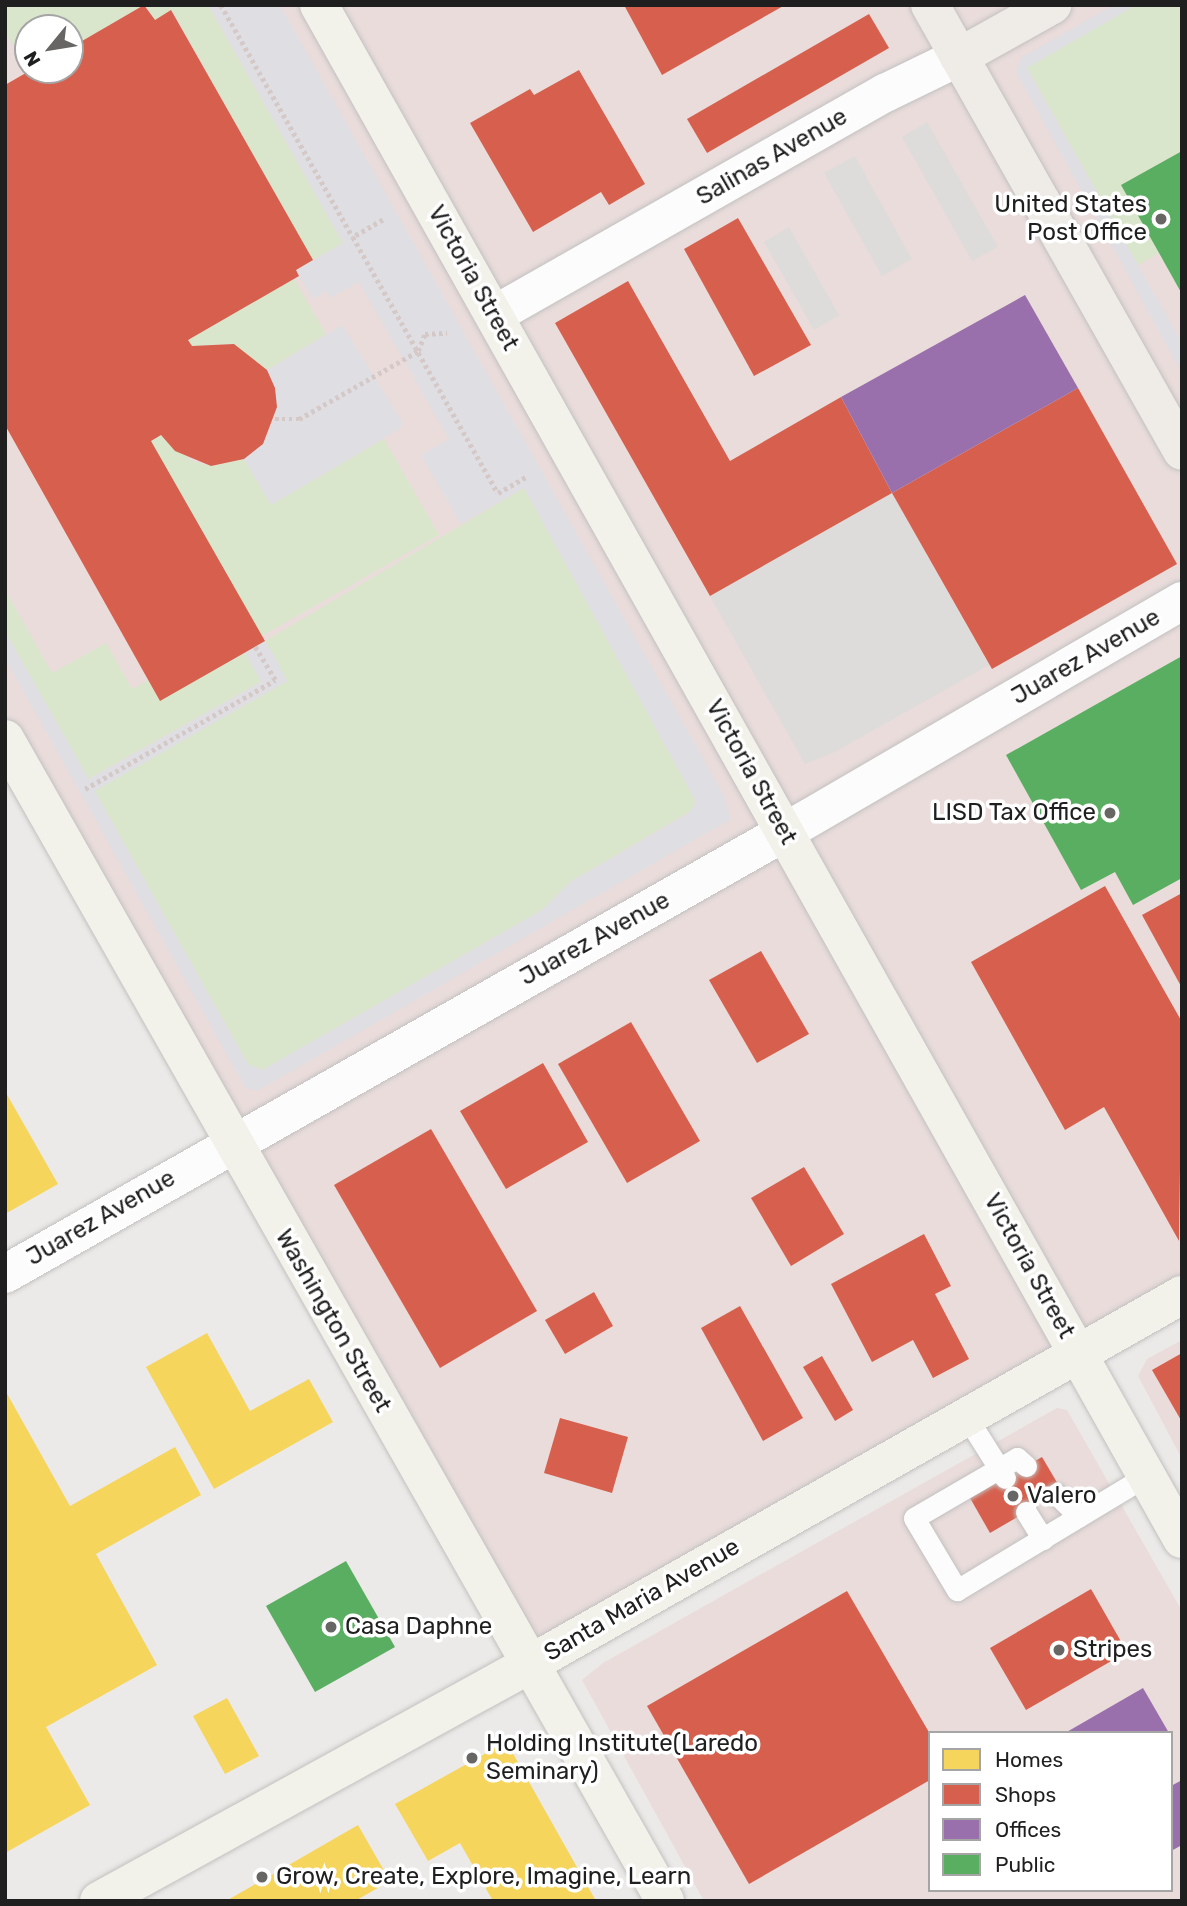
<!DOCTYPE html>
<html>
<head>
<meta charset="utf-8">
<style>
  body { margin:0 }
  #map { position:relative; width:1187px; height:1906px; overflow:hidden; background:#eceae8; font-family:Rubik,sans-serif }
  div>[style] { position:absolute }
  .commercial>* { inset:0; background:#e9dcdb }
  .grass>* { inset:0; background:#dae6cb }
  .parking>* { inset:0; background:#dddcdb }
  .plaza>* { inset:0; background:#dfdee2 }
  .homes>* { inset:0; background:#f6d55c }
  .shops>* { inset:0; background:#d6604d }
  .offices>* { inset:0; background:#9970ab }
  .public>* { inset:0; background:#5aae61 }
  .path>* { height:4.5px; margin-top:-2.25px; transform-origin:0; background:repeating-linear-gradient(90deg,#d5c9c8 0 3.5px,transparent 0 7px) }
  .roads { filter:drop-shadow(0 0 2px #c2c1c0) drop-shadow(0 0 2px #c2c1c0) }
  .lane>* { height:21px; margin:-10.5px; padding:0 10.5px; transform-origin:10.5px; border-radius:10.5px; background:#fcfcfc }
  .street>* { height:38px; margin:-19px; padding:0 19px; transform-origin:19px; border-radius:19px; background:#fcfcfc }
  .secondary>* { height:38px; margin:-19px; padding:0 19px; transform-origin:19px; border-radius:19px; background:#f2f2eb }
  .primary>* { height:38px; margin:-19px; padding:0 19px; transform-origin:19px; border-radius:19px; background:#efebe6 }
  .dots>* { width:19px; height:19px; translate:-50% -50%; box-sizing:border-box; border:4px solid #fff; border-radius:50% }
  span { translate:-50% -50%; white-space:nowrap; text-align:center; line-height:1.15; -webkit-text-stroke:7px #fff; paint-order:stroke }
  .street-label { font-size:24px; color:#1f1f1f }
  .poi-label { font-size:24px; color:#1f1f1f }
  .right { translate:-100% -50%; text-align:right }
  .left { translate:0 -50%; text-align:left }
  .frame { position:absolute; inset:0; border:7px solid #1f1f1f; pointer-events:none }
  .legend { position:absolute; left:928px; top:1731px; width:245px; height:161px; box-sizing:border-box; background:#fff; border:2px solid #a5a5a5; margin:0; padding:9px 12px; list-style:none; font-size:21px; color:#1f1f1f }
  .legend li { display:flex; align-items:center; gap:14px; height:35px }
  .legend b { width:35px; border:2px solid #a5a5a5 }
  .north { position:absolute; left:14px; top:14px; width:70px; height:70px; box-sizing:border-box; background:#fff; border:2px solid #a5a5a5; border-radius:50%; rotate:240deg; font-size:19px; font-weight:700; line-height:28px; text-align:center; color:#1f1f1f }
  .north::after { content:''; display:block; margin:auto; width:24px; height:32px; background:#676665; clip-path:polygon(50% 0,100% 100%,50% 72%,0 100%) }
</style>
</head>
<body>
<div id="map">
  <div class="commercial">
    <i style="clip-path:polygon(evenodd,5px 5px,1182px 5px,1182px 1295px,530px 1664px,5px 739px,5px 5px,28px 28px,70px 28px,70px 70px,28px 70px,28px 28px)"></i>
    <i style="clip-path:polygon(1182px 1340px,1182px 1459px,1138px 1376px,1147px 1359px)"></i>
    <i style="clip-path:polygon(evenodd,1057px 1408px,1067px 1410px,1182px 1611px,1182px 1901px,704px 1901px,582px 1680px,603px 1663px,1057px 1408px,930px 1733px,1171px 1733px,1171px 1890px,930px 1890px,930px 1733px)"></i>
  </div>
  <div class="grass">
    <i style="clip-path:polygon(5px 5px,144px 5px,70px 48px,70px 28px,28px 28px,28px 72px,5px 31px)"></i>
    <i style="clip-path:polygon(146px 5px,208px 5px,343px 243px,313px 260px,172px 10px,155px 20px)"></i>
    <i style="clip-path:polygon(1136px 5px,1182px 5px,1182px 151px,1121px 185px,1159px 253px,1138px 265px,1027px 67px)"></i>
    <i style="clip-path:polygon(294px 279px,326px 334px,267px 370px,234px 344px,192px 346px,188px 340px)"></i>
    <i style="clip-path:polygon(161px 435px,192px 461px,211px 466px,244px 459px,271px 505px,384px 439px,439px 535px,262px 636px,151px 441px)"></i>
    <i style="clip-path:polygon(524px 488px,695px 796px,694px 809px,570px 882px,542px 910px,263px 1070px,248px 1064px,94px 791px,287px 681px,265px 641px)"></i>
    <i style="clip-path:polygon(5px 590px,52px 673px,106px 643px,132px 689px,149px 680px,160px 700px,245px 653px,262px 681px,88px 779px,5px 631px)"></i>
  </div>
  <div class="parking">
    <i style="clip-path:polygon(927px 122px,998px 247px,972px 261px,902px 137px)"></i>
    <i style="clip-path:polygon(855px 156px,912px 259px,882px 276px,824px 173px)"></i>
    <i style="clip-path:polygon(789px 227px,839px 315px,814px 330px,764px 242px)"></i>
    <i style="clip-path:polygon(892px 493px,989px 665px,835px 752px,805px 764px,710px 596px)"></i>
  </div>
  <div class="plaza">
    <i style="clip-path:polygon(208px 5px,280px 5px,723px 794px,731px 819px,257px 1091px,245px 1087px,5px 658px,5px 631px,89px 779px,261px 682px,245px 653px,265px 641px,275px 657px,287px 681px,95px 791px,248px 1064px,262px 1070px,542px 910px,570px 882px,689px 813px,696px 802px,524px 488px,461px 524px,421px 455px,449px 439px,359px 282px,330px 298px,326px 291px,313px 299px,296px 270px,343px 243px)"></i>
    <i style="clip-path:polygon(1114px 5px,1136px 5px,1027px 68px,1182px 343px,1182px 373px,1016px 72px,1022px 57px)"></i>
    <i style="clip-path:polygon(342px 325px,402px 421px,400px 429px,271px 505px,244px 459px,263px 444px,275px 419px,275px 388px,267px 370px)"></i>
  </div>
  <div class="homes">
    <i style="clip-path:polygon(5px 1091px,58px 1184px,5px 1214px)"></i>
    <i style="clip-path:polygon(207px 1333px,250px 1411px,309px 1379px,333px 1422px,214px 1489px,146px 1367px)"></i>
    <i style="clip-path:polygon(5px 1390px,70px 1506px,175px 1447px,201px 1495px,96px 1554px,157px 1665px,46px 1727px,90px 1805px,5px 1853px)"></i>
    <i style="clip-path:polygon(227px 1698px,259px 1756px,225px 1774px,193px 1716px)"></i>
    <i style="clip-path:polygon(499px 1746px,511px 1750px,596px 1901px,493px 1901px,460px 1843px,428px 1861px,395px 1804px)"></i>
    <i style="clip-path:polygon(358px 1825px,390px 1881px,355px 1901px,226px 1901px)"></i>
  </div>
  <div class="shops">
    <i style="clip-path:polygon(144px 5px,155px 20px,171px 10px,313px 260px,296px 270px,299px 276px,188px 340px,192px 346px,234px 344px,267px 370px,275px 388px,277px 407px,263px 444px,244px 459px,211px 466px,175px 451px,161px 435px,151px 441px,265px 641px,160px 701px,5px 425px,5px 85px,31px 70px,70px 70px,70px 48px)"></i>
    <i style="clip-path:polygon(624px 5px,785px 5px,662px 75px)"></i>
    <i style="clip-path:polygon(869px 14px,889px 48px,707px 153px,687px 119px)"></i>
    <i style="clip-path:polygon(579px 70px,645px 184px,609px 205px,601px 192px,533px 232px,470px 123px,530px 89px,534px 95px)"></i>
    <i style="clip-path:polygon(738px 218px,811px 345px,754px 376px,684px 249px)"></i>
    <i style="clip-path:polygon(628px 281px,730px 461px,841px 397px,892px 493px,710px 596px,555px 323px)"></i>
    <i style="clip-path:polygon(1078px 388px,1177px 564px,992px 669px,892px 493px)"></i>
    <i style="clip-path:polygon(1105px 886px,1182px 1022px,1179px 1241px,1104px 1107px,1065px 1130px,971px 962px)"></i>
    <i style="clip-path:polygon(1182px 893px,1182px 988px,1142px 915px)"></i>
    <i style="clip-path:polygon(761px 951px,809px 1034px,757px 1063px,709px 980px)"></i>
    <i style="clip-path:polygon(631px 1022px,700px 1141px,627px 1183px,558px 1064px)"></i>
    <i style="clip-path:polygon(543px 1063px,588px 1142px,506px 1189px,460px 1111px)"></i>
    <i style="clip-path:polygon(431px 1129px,537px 1311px,440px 1368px,334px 1185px)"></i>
    <i style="clip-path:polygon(804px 1167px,844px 1234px,791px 1266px,751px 1198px)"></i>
    <i style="clip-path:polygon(924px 1234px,951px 1286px,935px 1294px,969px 1359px,933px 1378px,913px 1340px,872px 1362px,831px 1284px)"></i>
    <i style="clip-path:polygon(594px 1292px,613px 1326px,565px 1354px,545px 1320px)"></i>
    <i style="clip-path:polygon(740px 1306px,803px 1418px,763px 1441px,701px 1328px)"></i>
    <i style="clip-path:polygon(1182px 1353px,1182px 1422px,1152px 1370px)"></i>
    <i style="clip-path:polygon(822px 1356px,853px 1410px,835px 1421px,803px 1367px)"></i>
    <i style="clip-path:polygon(560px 1418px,628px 1437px,612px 1493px,544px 1473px)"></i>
    <i style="clip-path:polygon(1042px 1457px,1062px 1491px,990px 1533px,970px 1498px)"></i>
    <i style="clip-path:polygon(1091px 1589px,1127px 1652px,1026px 1710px,990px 1648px)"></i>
    <i style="clip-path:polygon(847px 1591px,930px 1734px,930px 1780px,749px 1884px,647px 1706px)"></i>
  </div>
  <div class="offices">
    <i style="clip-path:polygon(1025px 295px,1078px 388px,892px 493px,841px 397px)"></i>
    <i style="clip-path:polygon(1143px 1688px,1169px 1733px,1065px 1733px)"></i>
    <i style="clip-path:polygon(1182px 1780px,1182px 1845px,1171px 1851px,1171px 1786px)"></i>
  </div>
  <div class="public">
    <i style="clip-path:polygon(1182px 151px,1182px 294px,1121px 185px)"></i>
    <i style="clip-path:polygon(1182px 656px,1182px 878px,1133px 905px,1115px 872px,1081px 890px,1006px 755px)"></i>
    <i style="clip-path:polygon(346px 1561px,395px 1647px,315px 1692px,266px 1606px)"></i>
  </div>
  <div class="path">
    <i style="left:221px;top:5px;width:267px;rotate:60.4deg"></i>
    <i style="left:383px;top:220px;width:34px;rotate:150deg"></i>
    <i style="left:353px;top:237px;width:294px;rotate:60.5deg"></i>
    <i style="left:498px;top:493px;width:34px;rotate:-30deg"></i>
    <i style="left:275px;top:419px;width:24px"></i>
    <i style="left:299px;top:419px;width:137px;rotate:-29.7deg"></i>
    <i style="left:418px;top:351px;width:18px;rotate:-68deg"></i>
    <i style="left:425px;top:334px;width:22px;rotate:-3deg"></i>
    <i style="left:85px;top:789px;width:219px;rotate:-29.8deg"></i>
    <i style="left:275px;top:680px;width:39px;rotate:-121deg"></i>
  </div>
  <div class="roads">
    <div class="lane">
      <i style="left:966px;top:1416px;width:73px;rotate:57.8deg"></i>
      <i style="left:1026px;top:1466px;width:12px;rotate:-138deg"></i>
      <i style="left:1017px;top:1458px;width:119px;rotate:149.8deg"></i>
      <i style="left:914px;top:1518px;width:84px;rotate:59.2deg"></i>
      <i style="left:957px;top:1590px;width:221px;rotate:-31.1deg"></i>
      <i style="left:1056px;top:1494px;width:32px;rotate:44deg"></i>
      <i style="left:1026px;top:1512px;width:32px;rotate:58deg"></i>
    </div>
    <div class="street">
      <i style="left:494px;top:315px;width:450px;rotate:-29.6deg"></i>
      <i style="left:885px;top:93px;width:82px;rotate:-25.9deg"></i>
      <i style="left:5px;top:1274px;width:897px;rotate:-29.54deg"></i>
      <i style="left:785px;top:832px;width:459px;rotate:-30.2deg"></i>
    </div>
    <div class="secondary">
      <i style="left:319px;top:5px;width:1760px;rotate:60.64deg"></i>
      <i style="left:5px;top:739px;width:1336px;rotate:60.4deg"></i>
      <i style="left:99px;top:1901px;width:492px;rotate:-28.8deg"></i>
      <i style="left:530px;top:1664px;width:749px;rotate:-29.51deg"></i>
    </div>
    <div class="primary">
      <i style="left:930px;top:5px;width:512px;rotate:60.53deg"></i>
      <i style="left:959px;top:57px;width:107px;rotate:-29.2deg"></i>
    </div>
  </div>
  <div class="dots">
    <i style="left:1161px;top:219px;background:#676665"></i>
    <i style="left:1110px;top:813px;background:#676665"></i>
    <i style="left:1013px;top:1496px;background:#676665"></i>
    <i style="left:331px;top:1627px;background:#676665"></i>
    <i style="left:1059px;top:1650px;background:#676665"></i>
    <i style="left:472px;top:1758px;background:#676665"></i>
    <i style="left:262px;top:1877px;background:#676665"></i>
  </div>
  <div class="street-label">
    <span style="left:772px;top:157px;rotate:-30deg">Salinas Avenue</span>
    <span style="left:473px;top:278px;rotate:61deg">Victoria Street</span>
    <span style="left:1086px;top:657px;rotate:-30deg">Juarez Avenue</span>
    <span style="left:751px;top:772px;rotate:61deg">Victoria Street</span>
    <span style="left:595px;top:939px;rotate:-29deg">Juarez Avenue</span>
    <span style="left:101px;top:1218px;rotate:-30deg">Juarez Avenue</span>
    <span style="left:1029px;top:1266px;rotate:61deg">Victoria Street</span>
    <span style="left:333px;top:1321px;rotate:60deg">Washington Street</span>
    <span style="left:642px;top:1600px;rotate:-30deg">Santa Maria Avenue</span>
  </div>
  <div class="poi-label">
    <span class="right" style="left:1147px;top:219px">United States<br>Post Office</span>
    <span class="right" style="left:1096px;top:813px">LISD Tax Office</span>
    <span class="left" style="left:1027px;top:1496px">Valero</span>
    <span class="left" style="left:345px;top:1627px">Casa Daphne</span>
    <span class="left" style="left:1073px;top:1650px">Stripes</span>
    <span class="left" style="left:486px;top:1758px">Holding Institute(Laredo<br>Seminary)</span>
    <span class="left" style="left:276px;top:1877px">Grow, Create, Explore, Imagine, Learn</span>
  </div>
  <div class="frame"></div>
  <ul class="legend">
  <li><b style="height:19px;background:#f6d55c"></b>Homes</li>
  <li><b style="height:19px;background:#d6604d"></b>Shops</li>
  <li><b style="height:19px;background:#9970ab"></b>Offices</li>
  <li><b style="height:19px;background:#5aae61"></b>Public</li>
  </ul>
  <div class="north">N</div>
</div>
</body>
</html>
